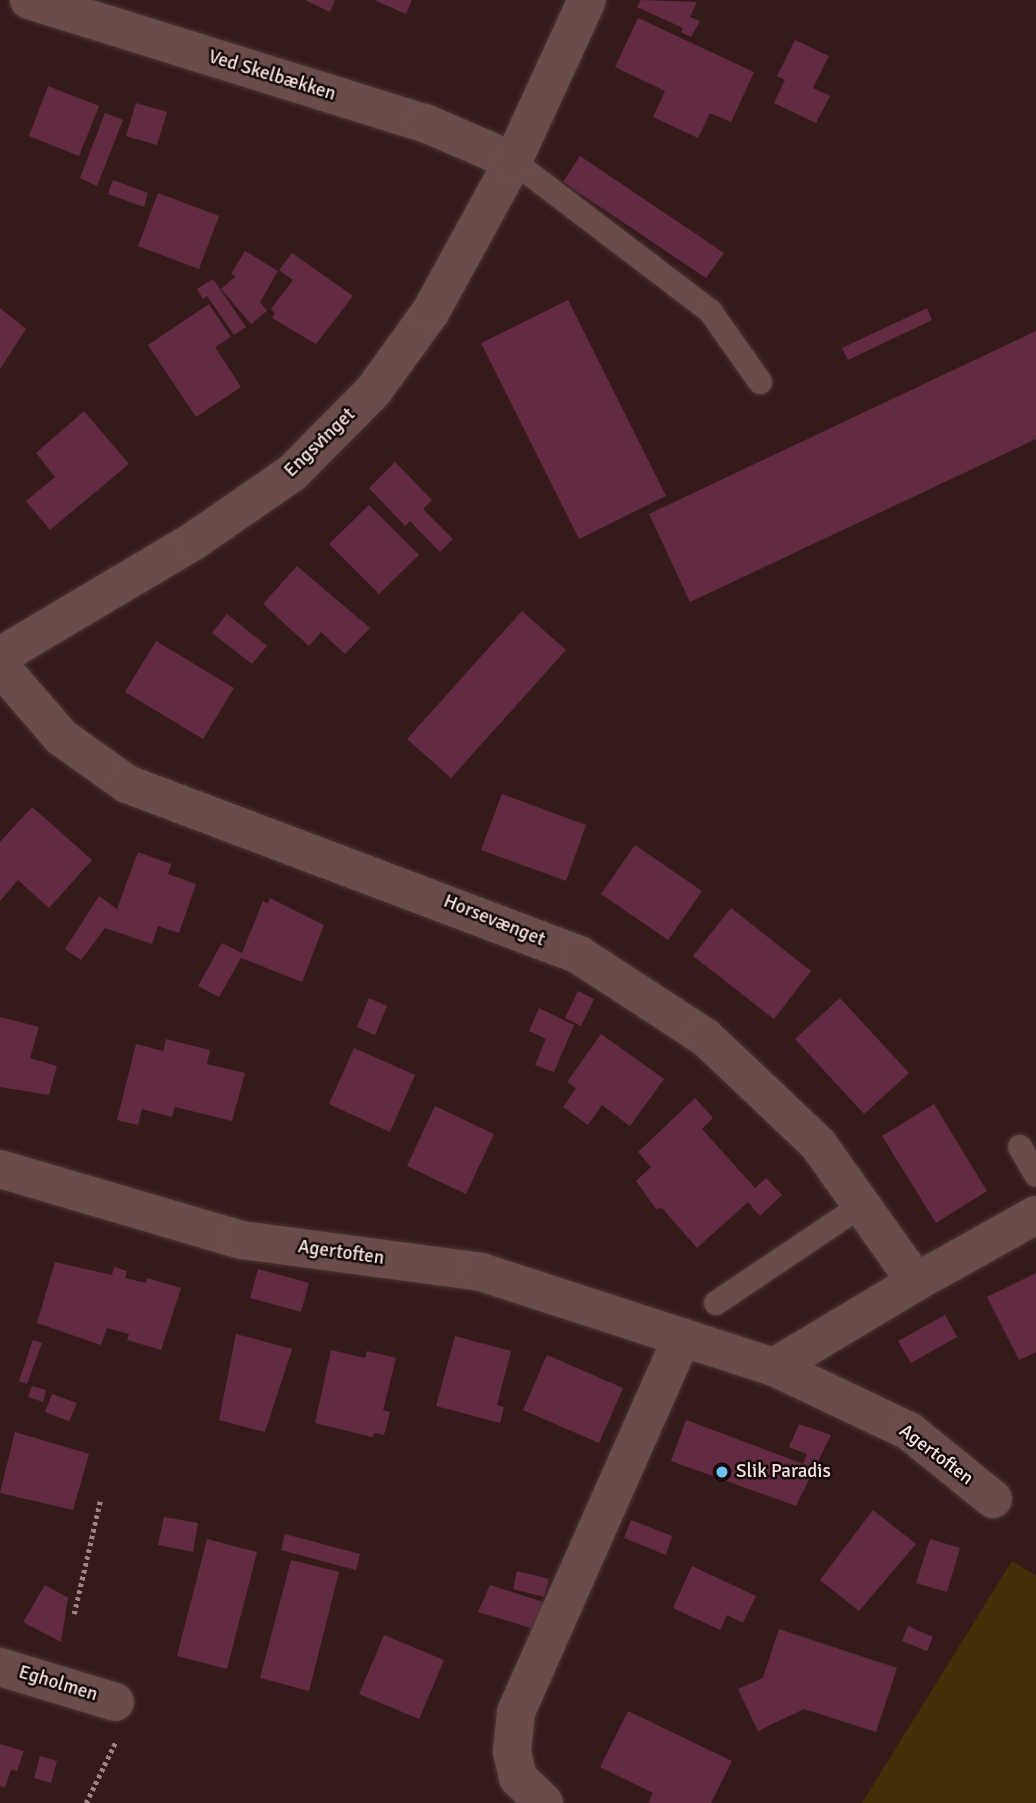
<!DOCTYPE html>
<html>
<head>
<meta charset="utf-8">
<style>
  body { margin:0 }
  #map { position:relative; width:1036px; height:1803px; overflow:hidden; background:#341b1a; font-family:Signika,sans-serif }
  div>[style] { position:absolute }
  .green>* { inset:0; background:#423007 }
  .building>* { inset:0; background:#632b43 }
  .path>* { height:4.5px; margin-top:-2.25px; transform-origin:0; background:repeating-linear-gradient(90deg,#9b8684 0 3.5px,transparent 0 7px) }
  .roads { filter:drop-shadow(0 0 2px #4a3635) drop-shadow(0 0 2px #4a3635) }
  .lane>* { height:24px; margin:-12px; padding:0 12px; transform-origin:12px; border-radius:12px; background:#6a4d4a }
  .street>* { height:38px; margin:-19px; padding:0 19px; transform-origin:19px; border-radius:19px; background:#6a4d4a }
  .dots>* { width:19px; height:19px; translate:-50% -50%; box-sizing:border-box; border:4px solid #140908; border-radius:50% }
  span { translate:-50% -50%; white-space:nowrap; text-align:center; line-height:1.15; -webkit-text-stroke:5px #140908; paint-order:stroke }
  .street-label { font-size:19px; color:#f5e3e1 }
  .poi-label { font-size:19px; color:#f5e3e1 }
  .left { translate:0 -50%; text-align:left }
</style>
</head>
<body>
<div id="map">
  <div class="green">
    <i style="clip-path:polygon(1012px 1561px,1036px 1576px,1036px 1803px,862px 1803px)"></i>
  </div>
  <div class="building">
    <i style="clip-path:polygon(305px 0,335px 0,330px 12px)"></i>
    <i style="clip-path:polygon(374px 0,412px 0,406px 14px)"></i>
    <i style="clip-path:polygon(641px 0,697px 2px,690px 17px,700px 21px,691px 37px,681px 32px,683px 28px,637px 7px)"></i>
    <i style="clip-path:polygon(638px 18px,754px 72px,731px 122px,710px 113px,698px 138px,653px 117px,665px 91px,615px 67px)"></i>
    <i style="clip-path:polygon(795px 40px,829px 56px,813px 88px,830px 96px,816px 123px,774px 103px,785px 80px,777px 76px)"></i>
    <i style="clip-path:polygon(48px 86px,99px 106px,79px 156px,29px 136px)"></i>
    <i style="clip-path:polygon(136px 103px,167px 112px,157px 145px,126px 136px)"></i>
    <i style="clip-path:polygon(105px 113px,123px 120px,97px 186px,80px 178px)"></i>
    <i style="clip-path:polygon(580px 156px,724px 253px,706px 278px,563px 182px)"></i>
    <i style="clip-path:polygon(113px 180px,148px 193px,144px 207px,108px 194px)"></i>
    <i style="clip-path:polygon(158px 193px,219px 216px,199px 269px,138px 246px)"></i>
    <i style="clip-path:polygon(245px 251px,278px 271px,260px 302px,267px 311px,251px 324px,221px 289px,236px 276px,231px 274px)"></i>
    <i style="clip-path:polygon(292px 253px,353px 296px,316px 344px,272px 318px,275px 313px,271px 309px,293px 280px,279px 270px)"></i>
    <i style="clip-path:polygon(213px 279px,246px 327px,234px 335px,207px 296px,203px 299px,197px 289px)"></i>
    <i style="clip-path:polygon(568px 300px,666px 496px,579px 539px,481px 343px)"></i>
    <i style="clip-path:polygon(209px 304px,231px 337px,215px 347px,241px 387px,196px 417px,148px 345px)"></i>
    <i style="clip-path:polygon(0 308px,26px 329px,0 369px)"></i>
    <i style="clip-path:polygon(927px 308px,932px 320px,848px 360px,842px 348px)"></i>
    <i style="clip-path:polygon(1036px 331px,1036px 439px,690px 602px,649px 514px)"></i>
    <i style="clip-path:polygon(84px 411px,129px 464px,50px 530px,26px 501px,55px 477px,36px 453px)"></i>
    <i style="clip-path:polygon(395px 462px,432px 500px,423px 509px,453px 539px,440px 552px,410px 521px,405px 526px,369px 488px)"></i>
    <i style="clip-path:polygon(369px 505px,419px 555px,379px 594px,329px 544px)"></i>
    <i style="clip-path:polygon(297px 566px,370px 628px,345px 654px,321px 632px,309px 646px,263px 604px)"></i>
    <i style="clip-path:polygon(522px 611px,566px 650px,451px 778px,407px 739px)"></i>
    <i style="clip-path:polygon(227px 614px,267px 646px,252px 664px,212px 633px)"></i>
    <i style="clip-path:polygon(156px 641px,234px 688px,203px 739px,125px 692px)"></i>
    <i style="clip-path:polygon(502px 794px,586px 825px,566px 881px,481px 850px)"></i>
    <i style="clip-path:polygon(32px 807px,92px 860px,49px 908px,18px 880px,0 901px,0 842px)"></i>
    <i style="clip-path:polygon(635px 845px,702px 891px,668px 940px,601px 894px)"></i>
    <i style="clip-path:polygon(138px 852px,171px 864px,168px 874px,196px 884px,179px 933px,158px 926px,152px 944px,105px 928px,81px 960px,65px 949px,99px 896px,117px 909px)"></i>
    <i style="clip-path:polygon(270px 898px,324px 925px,302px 982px,241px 958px,219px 997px,198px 986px,222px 943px,242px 953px,263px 901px,268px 903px)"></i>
    <i style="clip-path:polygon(731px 908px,811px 971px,774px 1019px,693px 956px)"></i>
    <i style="clip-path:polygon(578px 991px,594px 999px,581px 1026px,565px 1018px)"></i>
    <i style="clip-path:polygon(369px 998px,387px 1006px,375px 1035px,357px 1027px)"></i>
    <i style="clip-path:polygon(840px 998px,909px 1073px,864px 1114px,795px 1039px)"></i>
    <i style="clip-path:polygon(539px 1008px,574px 1025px,554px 1072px,535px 1065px,546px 1039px,529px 1031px)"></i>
    <i style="clip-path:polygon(0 1017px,39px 1027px,30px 1058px,57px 1066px,49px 1095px,0 1087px)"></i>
    <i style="clip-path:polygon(601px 1034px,664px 1079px,630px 1126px,602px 1105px,588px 1125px,563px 1107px,576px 1088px,567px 1082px)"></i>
    <i style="clip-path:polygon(166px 1039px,210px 1050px,207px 1064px,245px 1073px,232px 1121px,175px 1107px,172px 1117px,142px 1109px,138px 1125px,117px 1120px,136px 1044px,163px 1051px)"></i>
    <i style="clip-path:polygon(354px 1048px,415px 1075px,390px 1132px,329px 1104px)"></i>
    <i style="clip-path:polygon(695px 1098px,713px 1118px,702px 1129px,755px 1188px,766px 1178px,782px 1195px,760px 1216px,748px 1202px,697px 1248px,662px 1208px,656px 1209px,636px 1181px,651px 1167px,638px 1152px)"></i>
    <i style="clip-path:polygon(934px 1104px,987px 1191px,936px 1223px,882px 1136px)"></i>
    <i style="clip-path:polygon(435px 1106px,494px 1134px,466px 1194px,407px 1166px)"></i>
    <i style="clip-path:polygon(55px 1262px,112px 1275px,114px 1267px,127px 1271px,125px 1278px,146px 1283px,147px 1278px,181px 1288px,161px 1350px,127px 1340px,129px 1334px,107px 1328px,101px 1345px,37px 1323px)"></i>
    <i style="clip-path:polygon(258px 1269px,309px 1283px,301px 1312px,250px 1298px)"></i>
    <i style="clip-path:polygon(1036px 1273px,1036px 1352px,1019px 1360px,987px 1297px)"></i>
    <i style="clip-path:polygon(945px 1315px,957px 1337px,911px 1363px,898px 1341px)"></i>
    <i style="clip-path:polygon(236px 1334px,292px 1349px,265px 1432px,219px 1420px)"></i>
    <i style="clip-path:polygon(455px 1336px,511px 1351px,497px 1405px,504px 1407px,500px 1423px,436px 1406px)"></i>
    <i style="clip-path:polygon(33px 1340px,42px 1343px,27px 1384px,19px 1381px)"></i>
    <i style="clip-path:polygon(331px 1350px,365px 1358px,367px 1351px,396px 1358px,383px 1410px,390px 1412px,384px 1435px,374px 1433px,372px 1437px,315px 1423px)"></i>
    <i style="clip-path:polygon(547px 1355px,623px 1388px,599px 1443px,523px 1410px)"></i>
    <i style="clip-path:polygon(32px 1386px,46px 1390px,43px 1402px,28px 1397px)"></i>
    <i style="clip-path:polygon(52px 1394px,77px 1403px,69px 1421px,45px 1412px)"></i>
    <i style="clip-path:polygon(686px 1420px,803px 1464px,807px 1454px,789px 1447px,799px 1424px,831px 1435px,796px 1506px,671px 1461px)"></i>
    <i style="clip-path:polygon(15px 1432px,89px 1454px,73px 1510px,0 1493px)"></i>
    <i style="clip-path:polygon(873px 1510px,916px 1544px,859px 1611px,820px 1580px)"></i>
    <i style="clip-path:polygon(164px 1517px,198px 1523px,193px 1552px,158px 1545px)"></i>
    <i style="clip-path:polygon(631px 1520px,672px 1536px,666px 1555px,624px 1538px)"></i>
    <i style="clip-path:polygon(285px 1534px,360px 1554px,356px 1570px,281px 1550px)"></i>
    <i style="clip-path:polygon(207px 1539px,257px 1552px,227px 1669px,177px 1656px)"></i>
    <i style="clip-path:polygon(930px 1539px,960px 1548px,947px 1592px,916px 1583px)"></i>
    <i style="clip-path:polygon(291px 1560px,339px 1572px,309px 1691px,260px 1678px)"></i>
    <i style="clip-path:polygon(692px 1566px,756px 1596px,743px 1623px,727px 1615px,720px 1630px,673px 1608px)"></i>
    <i style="clip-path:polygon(517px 1571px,549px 1579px,544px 1597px,513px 1589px)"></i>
    <i style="clip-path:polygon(45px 1585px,68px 1598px,61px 1642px,23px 1622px)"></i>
    <i style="clip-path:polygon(490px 1585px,546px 1603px,535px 1629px,478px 1612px)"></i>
    <i style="clip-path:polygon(908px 1626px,933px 1637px,927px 1651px,902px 1641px)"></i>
    <i style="clip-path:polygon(779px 1629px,897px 1668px,876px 1732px,804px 1709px,758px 1731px,738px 1689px,763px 1678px)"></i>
    <i style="clip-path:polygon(384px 1635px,444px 1660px,419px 1719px,359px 1694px)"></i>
    <i style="clip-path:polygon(628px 1711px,732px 1761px,711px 1803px,648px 1803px,653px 1793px,600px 1767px)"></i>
    <i style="clip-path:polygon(0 1744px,24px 1751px,17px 1771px,11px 1770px,5px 1787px,0 1786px)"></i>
    <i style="clip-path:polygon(40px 1756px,57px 1761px,51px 1783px,34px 1778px)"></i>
  </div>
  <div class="path">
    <i style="left:74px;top:1614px;width:116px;rotate:-77deg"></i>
    <i style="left:86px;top:1803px;width:69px;rotate:-64.2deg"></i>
  </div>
  <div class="roads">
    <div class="lane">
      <i style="left:513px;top:161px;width:248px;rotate:37.3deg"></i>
      <i style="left:710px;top:311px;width:87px;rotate:54.8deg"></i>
      <i style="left:1020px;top:1147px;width:32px;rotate:60deg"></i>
      <i style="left:716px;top:1303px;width:176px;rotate:-33.9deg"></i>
    </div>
    <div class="street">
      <i style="left:29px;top:0;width:415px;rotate:17.3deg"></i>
      <i style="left:425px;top:123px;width:96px;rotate:23.4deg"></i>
      <i style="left:0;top:656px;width:227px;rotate:-30.7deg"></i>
      <i style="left:195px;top:540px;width:118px;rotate:-34.6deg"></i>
      <i style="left:292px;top:473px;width:117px;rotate:-45.3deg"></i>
      <i style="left:374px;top:390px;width:97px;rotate:-54.2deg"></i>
      <i style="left:431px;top:311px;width:171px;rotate:-61.3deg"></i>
      <i style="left:513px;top:161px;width:177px;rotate:-65.3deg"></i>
      <i style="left:0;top:666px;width:94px;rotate:49.3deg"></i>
      <i style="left:61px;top:737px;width:81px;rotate:35.5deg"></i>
      <i style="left:127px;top:784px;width:483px;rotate:20.7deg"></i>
      <i style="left:579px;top:955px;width:150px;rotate:33.1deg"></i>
      <i style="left:705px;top:1037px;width:156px;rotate:43.4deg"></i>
      <i style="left:818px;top:1144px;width:169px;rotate:54.6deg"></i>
      <i style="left:916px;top:1282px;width:137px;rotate:-29.2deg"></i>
      <i style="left:0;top:1169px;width:252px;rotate:16.4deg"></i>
      <i style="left:242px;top:1240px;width:241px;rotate:7.6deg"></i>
      <i style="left:481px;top:1272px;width:308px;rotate:18deg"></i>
      <i style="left:774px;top:1367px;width:149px;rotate:25.4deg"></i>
      <i style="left:909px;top:1431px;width:108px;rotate:39deg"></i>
      <i style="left:774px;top:1367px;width:165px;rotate:-30.9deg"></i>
      <i style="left:0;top:1667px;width:120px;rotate:16.9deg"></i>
      <i style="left:544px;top:1803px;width:36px;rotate:-136deg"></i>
      <i style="left:518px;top:1778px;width:27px;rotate:-103deg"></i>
      <i style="left:512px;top:1752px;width:40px;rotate:-84.3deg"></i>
      <i style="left:516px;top:1712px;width:410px;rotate:-66.1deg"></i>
    </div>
  </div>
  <div class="dots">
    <i style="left:722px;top:1472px;background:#6dc2f3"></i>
  </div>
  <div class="street-label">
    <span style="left:272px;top:76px;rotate:17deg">Ved Skelbækken</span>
    <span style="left:320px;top:443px;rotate:-44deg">Engsvinget</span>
    <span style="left:494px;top:921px;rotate:22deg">Horsevænget</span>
    <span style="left:341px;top:1253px;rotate:8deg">Agertoften</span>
    <span style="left:936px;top:1455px;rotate:37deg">Agertoften</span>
    <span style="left:58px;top:1684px;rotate:17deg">Egholmen</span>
  </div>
  <div class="poi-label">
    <span class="left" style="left:736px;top:1472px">Slik Paradis</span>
  </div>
</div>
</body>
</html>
